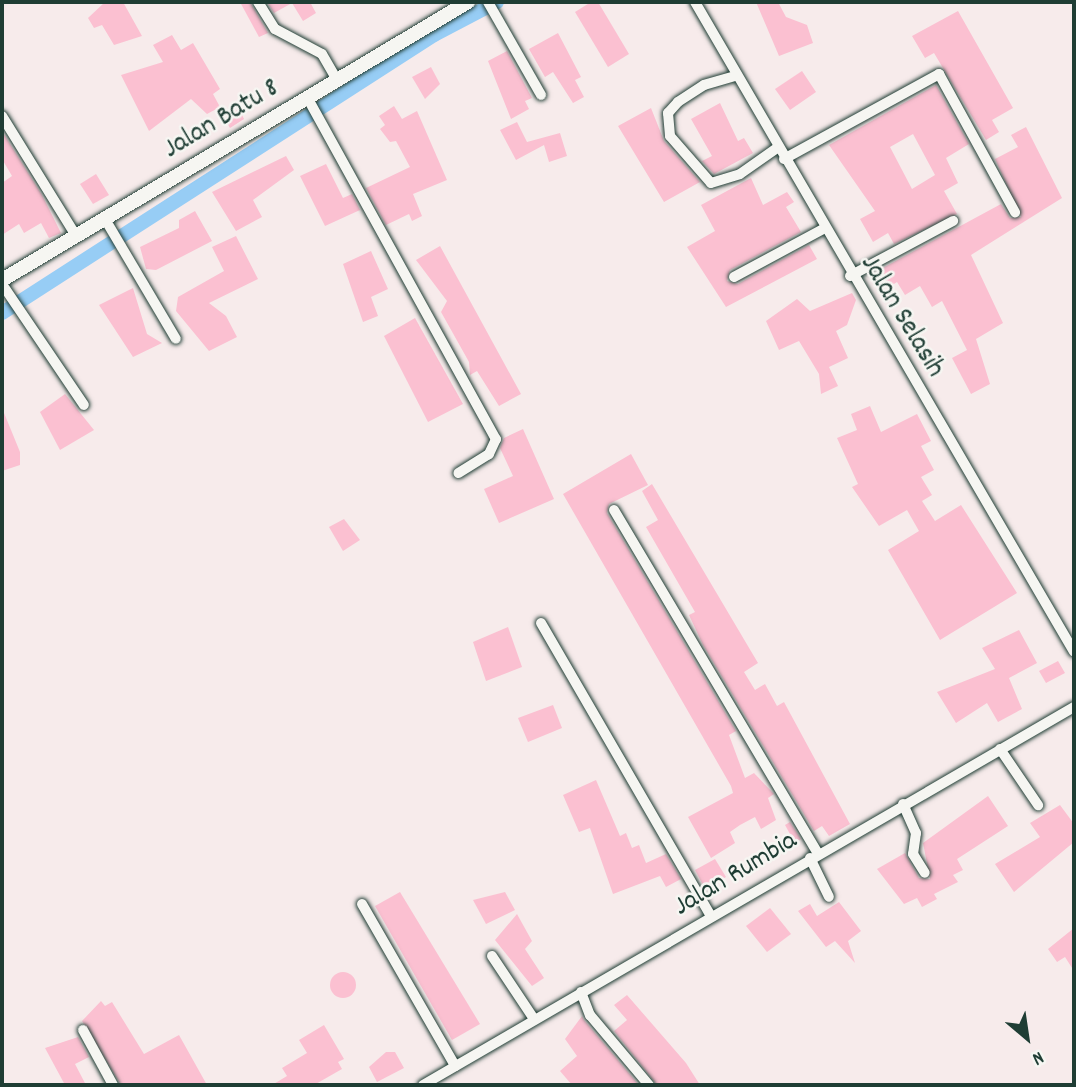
<!DOCTYPE html>
<html>
<head>
<meta charset="utf-8">
<style>
  body { margin:0 }
  #map { position:relative; width:1076px; height:1087px; overflow:hidden; background:#f7ebeb; font-family:Dekko,sans-serif }
  div>[style] { position:absolute }
  .canal>* { height:14px; margin:-7px; padding:0 7px; transform-origin:7px; border-radius:7px; background:#97cdf5 }
  .building>* { inset:0; background:#fbc0d1 }
  .round { border-radius:50% }
  .roads { filter:drop-shadow(0 0 2px #1f3d34) drop-shadow(0 0 2px #1f3d34) }
  .minor>* { height:10px; margin:-5px; padding:0 5px; transform-origin:5px; border-radius:5px; background:#f6f6f2 }
  .tertiary>* { height:14px; margin:-7px; padding:0 7px; transform-origin:7px; border-radius:7px; background:#f6f6f2 }
  span { translate:-50% -50%; white-space:nowrap; text-align:center; line-height:1.15; -webkit-text-stroke:5px #f6f6f2; paint-order:stroke }
  .street-label { font-size:28px; color:#1f3d34 }
  .frame { position:absolute; inset:0; border:4px solid #1f3d34; pointer-events:none }
  .north { position:absolute; left:992px; top:1003px; width:70px; height:70px; -webkit-text-stroke:5px #f6f6f2; paint-order:stroke; rotate:151deg; font-size:19px; font-weight:700; line-height:28px; text-align:center; color:#1f3d34 }
  .north::after { content:''; display:block; margin:auto; width:24px; height:32px; background:#1f3d34; clip-path:polygon(50% 0,100% 100%,50% 72%,0 100%) }
</style>
</head>
<body>
<div id="map">
  <div class="canal">
    <i style="left:2px;top:313px;width:514px;rotate:-32.76deg"></i>
    <i style="left:434px;top:35px;width:71px;rotate:-27.6deg"></i>
  </div>
  <div class="building">
    <i style="clip-path:polygon(105px 2px,123px 2px,142px 36px,114px 45px,102px 25px,94px 28px,88px 18px)"></i>
    <i style="clip-path:polygon(240px 2px,250px 2px,268px 33px,259px 37px)"></i>
    <i style="clip-path:polygon(267px 2px,310px 2px,316px 13px,303px 21px,292px 3px,274px 13px)"></i>
    <i style="clip-path:polygon(591px 2px,598px 2px,629px 54px,608px 67px,575px 12px)"></i>
    <i style="clip-path:polygon(756px 2px,778px 2px,786px 17px,807px 25px,813px 43px,779px 56px)"></i>
    <i style="clip-path:polygon(958px 11px,1013px 108px,992px 120px,999px 132px,986px 140px,934px 53px,925px 58px,912px 36px)"></i>
    <i style="clip-path:polygon(558px 33px,581px 77px,575px 80px,584px 97px,573px 103px,553px 72px,545px 77px,529px 49px)"></i>
    <i style="clip-path:polygon(172px 35px,181px 50px,193px 43px,220px 89px,213px 94px,220px 107px,207px 114px,191px 99px,149px 131px,121px 75px,163px 62px,153px 45px)"></i>
    <i style="clip-path:polygon(507px 51px,532px 98px,525px 101px,529px 109px,511px 119px,488px 61px)"></i>
    <i style="clip-path:polygon(431px 67px,440px 84px,425px 99px,412px 77px)"></i>
    <i style="clip-path:polygon(802px 71px,816px 92px,790px 110px,775px 89px)"></i>
    <i style="clip-path:polygon(evenodd,936px 85px,969px 144px,946px 158px,958px 183px,944px 191px,957px 214px,894px 244px,888px 233px,873px 242px,860px 219px,875px 211px,829px 145px,936px 85px,913px 134px,935px 175px,912px 189px,890px 147px,913px 134px)"></i>
    <i style="clip-path:polygon(720px 103px,738px 141px,744px 138px,753px 153px,714px 174px,702px 161px,712px 156px,691px 119px)"></i>
    <i style="clip-path:polygon(394px 106px,402px 119px,417px 111px,447px 180px,413px 194px,422px 216px,412px 221px,409px 214px,386px 225px,366px 188px,410px 167px,396px 141px,390px 142px,380px 129px,385px 125px,379px 116px)"></i>
    <i style="clip-path:polygon(651px 108px,664px 141px,700px 182px,664px 202px,618px 126px)"></i>
    <i style="clip-path:polygon(239px 109px,244px 119px,230px 128px,224px 118px)"></i>
    <i style="clip-path:polygon(517px 122px,527px 142px,560px 133px,567px 156px,549px 162px,544px 145px,516px 160px,500px 130px)"></i>
    <i style="clip-path:polygon(1026px 127px,1062px 198px,971px 255px,1003px 323px,976px 339px,990px 384px,971px 394px,952px 358px,967px 350px,942px 301px,932px 307px,920px 286px,905px 295px,897px 282px,889px 287px,879px 270px,1001px 204px,1010px 218px,1021px 217px,995px 159px,1018px 147px,1011px 135px)"></i>
    <i style="clip-path:polygon(2px 131px,42px 195px,61px 233px,49px 238px,41px 223px,24px 233px,19px 224px,2px 235px,2px 183px,12px 176px,2px 159px)"></i>
    <i style="clip-path:polygon(286px 156px,294px 170px,253px 200px,262px 217px,236px 231px,212px 192px)"></i>
    <i style="clip-path:polygon(326px 164px,343px 198px,352px 194px,360px 210px,325px 226px,300px 176px)"></i>
    <i style="clip-path:polygon(96px 174px,109px 195px,93px 204px,80px 184px)"></i>
    <i style="clip-path:polygon(751px 178px,763px 205px,787px 192px,794px 202px,786px 207px,801px 232px,730px 270px,727px 281px,738px 284px,809px 245px,817px 259px,726px 307px,687px 247px,715px 231px,701px 205px)"></i>
    <i style="clip-path:polygon(195px 211px,212px 241px,156px 270px,146px 269px,140px 247px,179px 228px,179px 220px)"></i>
    <i style="clip-path:polygon(236px 236px,258px 279px,209px 303px,226px 316px,237px 337px,209px 351px,176px 311px,178px 297px,224px 271px,212px 247px)"></i>
    <i style="clip-path:polygon(440px 246px,521px 394px,499px 406px,477px 371px,470px 375px,469px 362px,441px 312px,447px 301px,416px 260px)"></i>
    <i style="clip-path:polygon(371px 251px,388px 289px,371px 297px,378px 316px,363px 322px,343px 264px)"></i>
    <i style="clip-path:polygon(133px 288px,147px 334px,162px 343px,133px 357px,99px 305px)"></i>
    <i style="clip-path:polygon(852px 293px,856px 300px,847px 325px,836px 331px,848px 358px,829px 367px,838px 386px,821px 394px,819px 374px,799px 341px,779px 350px,766px 321px,797px 299px,810px 311px)"></i>
    <i style="clip-path:polygon(415px 318px,463px 404px,428px 422px,384px 336px)"></i>
    <i style="clip-path:polygon(65px 394px,94px 430px,60px 450px,40px 412px)"></i>
    <i style="clip-path:polygon(870px 406px,881px 432px,917px 414px,931px 441px,921px 446px,934px 470px,921px 477px,932px 495px,922px 501px,935px 521px,961px 505px,1017px 593px,940px 640px,888px 550px,919px 531px,907px 510px,879px 526px,852px 487px,858px 484px,837px 438px,857px 430px,851px 414px)"></i>
    <i style="clip-path:polygon(2px 408px,20px 452px,20px 465px,2px 471px)"></i>
    <i style="clip-path:polygon(523px 429px,554px 499px,499px 523px,484px 489px,513px 476px,500px 448px,504px 438px)"></i>
    <i style="clip-path:polygon(631px 454px,648px 485px,609px 504px,607px 513px,736px 731px,729px 735px,745px 778px,754px 773px,774px 794px,768px 798px,776px 820px,761px 829px,755px 817px,740px 825px,730px 832px,735px 843px,711px 858px,688px 817px,733px 793px,731px 786px,563px 494px)"></i>
    <i style="clip-path:polygon(652px 484px,758px 663px,744px 672px,755px 690px,765px 684px,777px 706px,784px 702px,850px 824px,829px 836px,822px 826px,814px 831px,703px 645px,689px 615px,695px 612px,646px 527px,658px 520px,642px 491px)"></i>
    <i style="clip-path:polygon(344px 519px,360px 540px,343px 551px,329px 527px)"></i>
    <i style="clip-path:polygon(508px 627px,522px 667px,486px 681px,473px 642px)"></i>
    <i style="clip-path:polygon(1019px 630px,1037px 663px,1009px 678px,1022px 709px,998px 722px,987px 703px,956px 723px,937px 692px,995px 669px,982px 648px)"></i>
    <i style="clip-path:polygon(1058px 661px,1065px 673px,1046px 683px,1039px 671px)"></i>
    <i style="clip-path:polygon(553px 705px,562px 728px,528px 742px,518px 718px)"></i>
    <i style="clip-path:polygon(596px 780px,620px 836px,626px 833px,632px 848px,639px 845px,646px 863px,666px 854px,681px 879px,666px 887px,660px 876px,613px 894px,590px 828px,579px 832px,563px 795px)"></i>
    <i style="clip-path:polygon(988px 796px,1008px 826px,957px 859px,963px 870px,953px 875px,958px 882px,934px 894px,937px 899px,922px 907px,917px 898px,904px 904px,877px 869px,905px 853px,919px 878px,930px 879px,923px 843px)"></i>
    <i style="clip-path:polygon(1060px 805px,1074px 824px,1074px 842px,1014px 892px,995px 864px,1040px 837px,1030px 823px)"></i>
    <i style="clip-path:polygon(790px 822px,801px 839px,795px 843px,785px 825px)"></i>
    <i style="clip-path:polygon(715px 859px,726px 877px,705px 889px,695px 870px)"></i>
    <i style="clip-path:polygon(400px 892px,480px 1024px,452px 1040px,375px 906px)"></i>
    <i style="clip-path:polygon(505px 892px,515px 910px,486px 924px,473px 900px)"></i>
    <i style="clip-path:polygon(839px 902px,861px 931px,848px 941px,855px 963px,835px 941px,826px 947px,798px 911px,810px 904px,817px 916px)"></i>
    <i style="clip-path:polygon(770px 908px,791px 934px,767px 952px,746px 926px)"></i>
    <i style="clip-path:polygon(517px 914px,532px 941px,525px 949px,544px 978px,532px 986px,495px 940px)"></i>
    <i style="clip-path:polygon(1074px 928px,1074px 971px,1065px 957px,1057px 962px,1048px 949px)"></i>
    <i class="round" style="left:330px;top:972px;width:26px;height:26px"></i>
    <i style="clip-path:polygon(627px 995px,686px 1063px,700px 1085px,657px 1085px,614px 1031px,627px 1020px,614px 1005px)"></i>
    <i style="clip-path:polygon(101px 1001px,105px 1006px,112px 1002px,144px 1054px,179px 1035px,207px 1085px,121px 1085px,82px 1021px)"></i>
    <i style="clip-path:polygon(582px 1016px,584px 1020px,639px 1085px,572px 1085px,560px 1071px,577px 1056px,565px 1039px)"></i>
    <i style="clip-path:polygon(324px 1025px,344px 1059px,338px 1062px,342px 1069px,314px 1085px,272px 1085px,287px 1076px,282px 1068px,307px 1053px,299px 1040px)"></i>
    <i style="clip-path:polygon(78px 1037px,89px 1057px,75px 1064px,86px 1085px,65px 1085px,45px 1048px)"></i>
    <i style="clip-path:polygon(386px 1052px,395px 1052px,404px 1068px,377px 1082px,369px 1067px)"></i>
  </div>
  <div class="roads">
    <div class="minor">
      <i style="left:258px;top:2px;width:32px;rotate:58deg"></i>
      <i style="left:275px;top:29px;width:53px;rotate:28deg"></i>
      <i style="left:322px;top:54px;width:30px;rotate:60deg"></i>
      <i style="left:488px;top:2px;width:107px;rotate:60.3deg"></i>
      <i style="left:695px;top:2px;width:752px;rotate:59.75deg"></i>
      <i style="left:735px;top:76px;width:32px;rotate:164deg"></i>
      <i style="left:704px;top:85px;width:31px;rotate:147deg"></i>
      <i style="left:678px;top:102px;width:15px;rotate:132deg"></i>
      <i style="left:668px;top:113px;width:23px;rotate:85deg"></i>
      <i style="left:670px;top:136px;width:62px;rotate:48.9deg"></i>
      <i style="left:711px;top:183px;width:30px;rotate:-17deg"></i>
      <i style="left:740px;top:174px;width:45px;rotate:-35.1deg"></i>
      <i style="left:307px;top:97px;width:391px;rotate:61.1deg"></i>
      <i style="left:496px;top:439px;width:17px;rotate:115deg"></i>
      <i style="left:489px;top:454px;width:36px;rotate:148deg"></i>
      <i style="left:2px;top:116px;width:141px;rotate:58.3deg"></i>
      <i style="left:784px;top:159px;width:177px;rotate:-28.7deg"></i>
      <i style="left:939px;top:74px;width:158px;rotate:61.2deg"></i>
      <i style="left:105px;top:219px;width:139px;rotate:59.4deg"></i>
      <i style="left:850px;top:276px;width:117px;rotate:-28.1deg"></i>
      <i style="left:734px;top:277px;width:101px;rotate:-28.3deg"></i>
      <i style="left:2px;top:284px;width:146px;rotate:55.9deg"></i>
      <i style="left:614px;top:510px;width:399px;rotate:59.3deg"></i>
      <i style="left:541px;top:623px;width:339px;rotate:59.9deg"></i>
      <i style="left:1000px;top:749px;width:68px;rotate:55.8deg"></i>
      <i style="left:903px;top:804px;width:32px;rotate:66deg"></i>
      <i style="left:916px;top:833px;width:21px;rotate:98deg"></i>
      <i style="left:913px;top:854px;width:22px;rotate:58deg"></i>
      <i style="left:810px;top:858px;width:43px;rotate:64deg"></i>
      <i style="left:362px;top:904px;width:187px;rotate:60.1deg"></i>
      <i style="left:492px;top:956px;width:76px;rotate:56.3deg"></i>
      <i style="left:581px;top:992px;width:25px;rotate:69deg"></i>
      <i style="left:590px;top:1015px;width:92px;rotate:49.9deg"></i>
      <i style="left:83px;top:1030px;width:63px;rotate:61.4deg"></i>
      <i style="left:423px;top:1085px;width:753px;rotate:-30.14deg"></i>
    </div>
    <div class="tertiary">
      <i style="left:2px;top:280px;width:543px;rotate:-30.82deg"></i>
    </div>
  </div>
  <div class="street-label">
    <span style="left:222px;top:120px;rotate:-31deg">Jalan Batu 8</span>
    <span style="left:901px;top:317px;rotate:59deg">Jalan Selasih</span>
    <span style="left:736px;top:875px;rotate:-31deg">Jalan Rumbia</span>
  </div>
  <div class="frame"></div>
  <div class="north">N</div>
</div>
</body>
</html>
